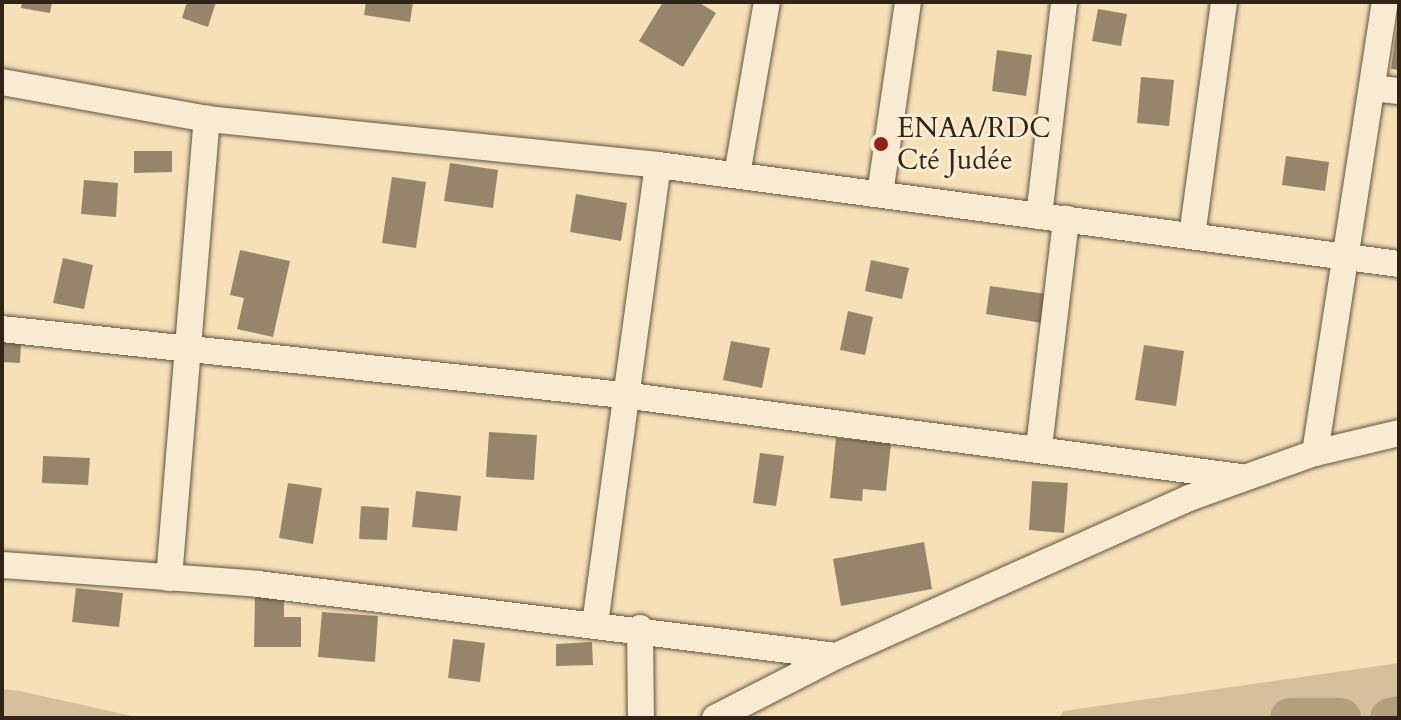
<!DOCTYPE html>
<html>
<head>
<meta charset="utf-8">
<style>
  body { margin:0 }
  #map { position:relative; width:1401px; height:720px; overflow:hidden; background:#f5e0b8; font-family:Cardo,serif }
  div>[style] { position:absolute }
  .green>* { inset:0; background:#d4c09d }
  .river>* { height:40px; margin:-20px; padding:0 20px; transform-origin:20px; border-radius:20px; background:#b2a081 }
  .building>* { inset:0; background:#97856b }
  .roads { filter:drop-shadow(0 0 2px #62523f) drop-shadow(0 0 2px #62523f) }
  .minor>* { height:26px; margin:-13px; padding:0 13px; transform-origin:13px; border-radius:13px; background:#f8ebd1 }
  .dots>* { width:22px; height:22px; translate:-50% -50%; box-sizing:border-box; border:4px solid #f8ebd1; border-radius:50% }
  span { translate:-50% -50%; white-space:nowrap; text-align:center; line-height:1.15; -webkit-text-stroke:6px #f8ebd1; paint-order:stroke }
  .poi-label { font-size:28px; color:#312317 }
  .left { translate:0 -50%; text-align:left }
  .frame { position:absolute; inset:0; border:4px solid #312317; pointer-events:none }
</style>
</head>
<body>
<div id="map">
  <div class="green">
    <i style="clip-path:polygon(1399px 663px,1399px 718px,1060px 718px,1063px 711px)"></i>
    <i style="clip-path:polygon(2px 689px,20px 691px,141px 718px,2px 718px)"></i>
  </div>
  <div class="river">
    <i style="left:1290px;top:718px;width:51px"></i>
    <i style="left:1390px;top:718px;width:9px;rotate:-13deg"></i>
  </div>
  <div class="building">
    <i style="clip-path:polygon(22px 2px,52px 2px,50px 13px,21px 8px)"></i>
    <i style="clip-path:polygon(187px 2px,216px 2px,208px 27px,182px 18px)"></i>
    <i style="clip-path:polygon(366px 2px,413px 2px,410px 22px,364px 15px)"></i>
    <i style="clip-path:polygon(663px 2px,698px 2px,716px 13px,683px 67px,639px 41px)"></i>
    <i style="clip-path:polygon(1098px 9px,1127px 14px,1121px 46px,1092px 41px)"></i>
    <i style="clip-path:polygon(1397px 26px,1399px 26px,1399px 70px,1391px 69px)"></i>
    <i style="clip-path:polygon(997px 50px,1032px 55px,1026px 96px,992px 91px)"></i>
    <i style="clip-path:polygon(1141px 77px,1174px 80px,1169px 126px,1137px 123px)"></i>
    <i style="clip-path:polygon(134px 151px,172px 151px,172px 172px,134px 173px)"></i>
    <i style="clip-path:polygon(1286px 156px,1329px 162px,1325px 191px,1282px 185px)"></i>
    <i style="clip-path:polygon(450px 163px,498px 170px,493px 208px,444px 201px)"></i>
    <i style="clip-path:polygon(392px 177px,426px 182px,416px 248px,382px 243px)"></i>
    <i style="clip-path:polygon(84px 180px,118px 183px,116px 217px,81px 214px)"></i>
    <i style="clip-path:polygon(576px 194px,627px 203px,621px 241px,570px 232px)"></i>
    <i style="clip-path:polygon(240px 250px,290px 261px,273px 337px,237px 329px,244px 298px,230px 295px)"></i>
    <i style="clip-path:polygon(63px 258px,93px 265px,84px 309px,53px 303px)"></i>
    <i style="clip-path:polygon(871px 260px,909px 268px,902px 299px,865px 291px)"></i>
    <i style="clip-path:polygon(990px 286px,1046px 294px,1042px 323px,986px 314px)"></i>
    <i style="clip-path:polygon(848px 311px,873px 317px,865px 355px,840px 350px)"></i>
    <i style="clip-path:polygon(2px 340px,21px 341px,20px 363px,2px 362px)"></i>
    <i style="clip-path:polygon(731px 341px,770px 348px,762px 388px,723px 380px)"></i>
    <i style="clip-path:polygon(1144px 345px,1184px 351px,1176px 406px,1135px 400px)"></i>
    <i style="clip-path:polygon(489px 432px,537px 435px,534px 480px,486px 477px)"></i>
    <i style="clip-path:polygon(836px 438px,891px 443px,886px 491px,863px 489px,862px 501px,830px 498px)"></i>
    <i style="clip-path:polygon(760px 453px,784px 456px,776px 506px,753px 503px)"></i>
    <i style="clip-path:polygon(43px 456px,90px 458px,88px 485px,42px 483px)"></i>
    <i style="clip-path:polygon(1032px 481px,1068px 483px,1064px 533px,1029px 530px)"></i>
    <i style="clip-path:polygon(288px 483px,322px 488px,313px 544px,279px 538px)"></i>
    <i style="clip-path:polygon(416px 491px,461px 496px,457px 531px,412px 527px)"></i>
    <i style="clip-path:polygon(361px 506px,389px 508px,387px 540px,359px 539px)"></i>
    <i style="clip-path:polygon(924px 542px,932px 589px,841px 606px,833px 559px)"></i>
    <i style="clip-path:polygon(76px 588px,123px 593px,119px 627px,72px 622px)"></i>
    <i style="clip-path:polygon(255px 597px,284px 597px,284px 617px,301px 617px,301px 647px,254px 647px)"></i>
    <i style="clip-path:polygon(322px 612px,378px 616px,375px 662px,318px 657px)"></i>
    <i style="clip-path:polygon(453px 639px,485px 643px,480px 682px,448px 678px)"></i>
    <i style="clip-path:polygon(592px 642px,593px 665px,556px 666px,556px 644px)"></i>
  </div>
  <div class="roads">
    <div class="minor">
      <i style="left:2px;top:82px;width:208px;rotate:10.2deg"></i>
      <i style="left:207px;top:119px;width:453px;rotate:5.8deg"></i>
      <i style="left:658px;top:165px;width:748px;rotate:7.61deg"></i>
      <i style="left:1373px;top:88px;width:26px;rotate:7deg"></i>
      <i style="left:737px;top:175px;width:176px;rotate:-80.2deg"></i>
      <i style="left:880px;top:194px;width:194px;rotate:-81.7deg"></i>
      <i style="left:1039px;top:216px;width:215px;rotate:-83.3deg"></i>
      <i style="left:1192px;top:236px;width:236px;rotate:-82.2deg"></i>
      <i style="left:2px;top:329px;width:624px;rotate:6.07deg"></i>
      <i style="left:623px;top:395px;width:623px;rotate:7.56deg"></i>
      <i style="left:1039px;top:447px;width:230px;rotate:-83.2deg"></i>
      <i style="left:1315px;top:453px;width:456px;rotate:-81.2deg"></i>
      <i style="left:2px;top:565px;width:257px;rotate:4.2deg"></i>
      <i style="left:258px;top:584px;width:582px;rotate:7.1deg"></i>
      <i style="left:169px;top:578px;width:461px;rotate:-85.3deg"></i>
      <i style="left:595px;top:624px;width:463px;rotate:-82.2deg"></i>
      <i style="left:640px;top:628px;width:90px;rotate:89.4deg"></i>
      <i style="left:715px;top:718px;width:136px;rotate:-27.1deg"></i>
      <i style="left:836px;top:656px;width:387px;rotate:-24.1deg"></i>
      <i style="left:1189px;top:498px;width:134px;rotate:-19.7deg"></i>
      <i style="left:1315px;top:453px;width:86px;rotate:-13.4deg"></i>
    </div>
  </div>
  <div class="dots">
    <i style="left:881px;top:144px;background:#8f2418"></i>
  </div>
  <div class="poi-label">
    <span class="left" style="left:897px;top:144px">ENAA/RDC<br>Cté Judée</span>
  </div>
  <div class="frame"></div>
</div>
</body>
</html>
